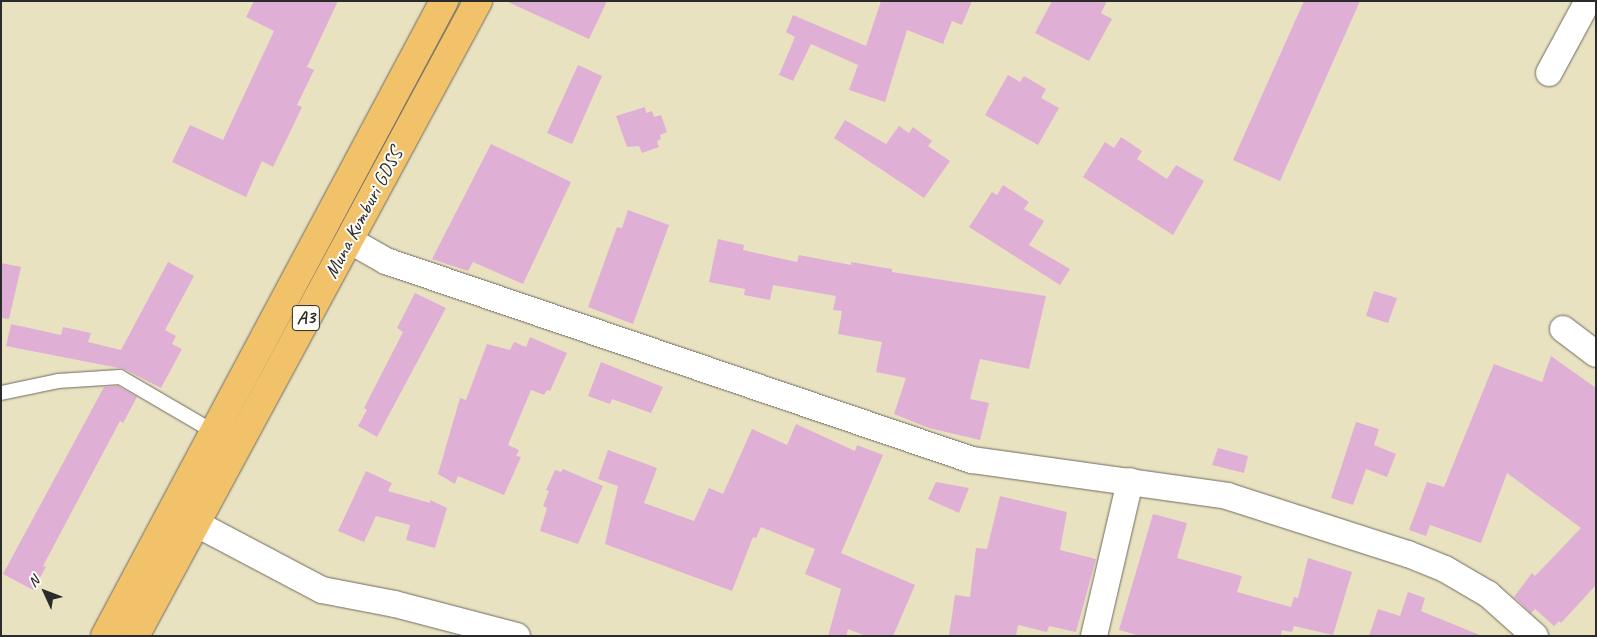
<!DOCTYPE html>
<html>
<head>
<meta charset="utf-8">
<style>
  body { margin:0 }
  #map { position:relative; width:1597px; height:637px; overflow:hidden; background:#e9e2c1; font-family:Caveat,sans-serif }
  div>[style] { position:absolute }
  .building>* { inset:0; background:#e0afd6 }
  .roads { filter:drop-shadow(0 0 1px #6e6b60) drop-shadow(0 0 1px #6e6b60) }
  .service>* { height:14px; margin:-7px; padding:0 7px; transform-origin:7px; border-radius:7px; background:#fff }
  .minor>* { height:26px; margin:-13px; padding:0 13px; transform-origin:13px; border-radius:13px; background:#fff }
  .trunk>* { height:28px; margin:-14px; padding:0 14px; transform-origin:14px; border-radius:14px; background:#f2c26a }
  span { translate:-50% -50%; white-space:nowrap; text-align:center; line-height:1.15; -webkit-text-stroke:4px #fdfcf7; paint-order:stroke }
  .shield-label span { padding:1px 4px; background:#fdfcf7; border:1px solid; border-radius:4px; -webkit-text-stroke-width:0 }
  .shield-label { font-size:19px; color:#2b2b2b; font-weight:700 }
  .street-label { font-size:20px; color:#2b2b2b }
  .frame { position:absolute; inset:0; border:2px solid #2b2b2b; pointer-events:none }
  .north { position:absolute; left:20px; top:567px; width:50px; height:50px; -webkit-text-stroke:4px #fdfcf7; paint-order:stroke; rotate:313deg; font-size:14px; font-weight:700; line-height:20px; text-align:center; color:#2b2b2b }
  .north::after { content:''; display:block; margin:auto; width:18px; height:22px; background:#2b2b2b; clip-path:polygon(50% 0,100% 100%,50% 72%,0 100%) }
</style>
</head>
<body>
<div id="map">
  <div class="building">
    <i style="clip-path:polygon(254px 1px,338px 1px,307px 67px,314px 70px,297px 105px,302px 107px,293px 126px,273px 167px,262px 161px,246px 197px,172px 162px,190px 125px,223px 140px,274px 31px,246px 17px)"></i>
    <i style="clip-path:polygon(506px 1px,607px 1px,589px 39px)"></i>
    <i style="clip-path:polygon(881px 1px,972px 1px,962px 25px,952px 21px,943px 44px,907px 30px,885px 102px,849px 90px,858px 65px,811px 44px,793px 81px,779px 75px,795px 37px,786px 32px,793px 15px,866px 46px)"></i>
    <i style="clip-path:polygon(1052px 1px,1107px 1px,1101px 13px,1112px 19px,1089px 61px,1035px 33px)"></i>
    <i style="clip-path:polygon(1304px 1px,1360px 1px,1280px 181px,1233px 160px)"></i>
    <i style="clip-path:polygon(578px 65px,602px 76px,572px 144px,547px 133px)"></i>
    <i style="clip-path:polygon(1008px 75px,1020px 82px,1024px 76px,1046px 89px,1041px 98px,1059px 108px,1038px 145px,985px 115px)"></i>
    <i style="clip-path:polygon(645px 107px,646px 113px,652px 111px,654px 117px,661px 115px,667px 132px,660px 135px,661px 139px,657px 141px,659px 147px,642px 153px,639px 146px,627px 147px,616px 116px)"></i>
    <i style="clip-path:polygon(845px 120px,886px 144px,899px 126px,909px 133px,913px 127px,932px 141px,928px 146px,950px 161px,924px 198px,834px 138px)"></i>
    <i style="clip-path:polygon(1121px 137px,1142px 151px,1137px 159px,1167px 179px,1176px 165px,1204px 181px,1173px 235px,1083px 177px,1105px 142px,1114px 148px)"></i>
    <i style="clip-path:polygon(491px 144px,571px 182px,523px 284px,473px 262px,468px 271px,432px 259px)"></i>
    <i style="clip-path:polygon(1003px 185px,1029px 202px,1024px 209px,1044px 221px,1029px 245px,1070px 269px,1060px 285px,969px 227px,992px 192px,997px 195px)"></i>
    <i style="clip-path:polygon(628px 210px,669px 225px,633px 324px,588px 307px,617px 227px,622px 228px)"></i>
    <i style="clip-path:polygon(718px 239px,744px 245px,743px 250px,797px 262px,799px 255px,851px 265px,851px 262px,892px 269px,892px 272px,1046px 296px,1029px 369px,980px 359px,970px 399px,989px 403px,980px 440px,929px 428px,894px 414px,906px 378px,876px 372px,882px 342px,838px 334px,842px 311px,833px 310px,836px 296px,773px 285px,770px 300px,744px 295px,745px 289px,709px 282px)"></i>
    <i style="clip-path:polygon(168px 262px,194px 276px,165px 330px,176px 336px,172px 344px,182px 349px,161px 388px,124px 369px,6px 346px,11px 324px,61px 335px,63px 327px,91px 333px,88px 342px,121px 350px)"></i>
    <i style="clip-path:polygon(1px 263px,21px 267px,9px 319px,1px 318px)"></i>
    <i style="clip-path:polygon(1374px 291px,1397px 298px,1388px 323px,1366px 316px)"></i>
    <i style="clip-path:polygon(415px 293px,446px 308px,377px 437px,358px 426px,367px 410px,364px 408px,403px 332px,397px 328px)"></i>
    <i style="clip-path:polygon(530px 337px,567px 353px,550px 391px,547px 390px,544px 395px,531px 390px,508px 445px,519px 450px,516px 456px,521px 457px,504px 495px,458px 476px,455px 484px,438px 474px,460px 398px,466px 400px,487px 344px,510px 350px,514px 342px,526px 347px)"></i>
    <i style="clip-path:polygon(1551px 356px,1596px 388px,1596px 585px,1561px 623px,1559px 621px,1554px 626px,1535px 609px,1531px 613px,1514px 597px,1532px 573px,1535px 576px,1581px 528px,1507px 473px,1481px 543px,1430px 525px,1426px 536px,1409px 530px,1427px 482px,1444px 487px,1494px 364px,1542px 382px)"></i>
    <i style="clip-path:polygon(601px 362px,663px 387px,651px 413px,612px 399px,610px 404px,588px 396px)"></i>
    <i style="clip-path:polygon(118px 386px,137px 397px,123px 423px,120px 421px,43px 566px,46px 567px,33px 590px,3px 574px,104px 387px)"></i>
    <i style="clip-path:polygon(1356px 422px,1379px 429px,1374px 445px,1396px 454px,1387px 477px,1366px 469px,1353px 505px,1331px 498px)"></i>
    <i style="clip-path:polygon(796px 424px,855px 451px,857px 445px,883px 455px,841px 553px,915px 585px,893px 636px,866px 636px,848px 629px,846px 636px,828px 636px,841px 589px,805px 574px,815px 549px,761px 527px,756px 538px,753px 537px,732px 591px,605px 544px,618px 486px,598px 479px,608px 450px,657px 468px,644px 503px,694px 521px,709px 488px,723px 494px,752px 429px,787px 445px)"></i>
    <i style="clip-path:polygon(1218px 448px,1248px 456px,1244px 473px,1212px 465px)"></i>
    <i style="clip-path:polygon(563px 469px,603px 486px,578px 544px,540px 531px,547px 508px,543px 506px,549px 491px,546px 490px,555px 470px,561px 472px)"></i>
    <i style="clip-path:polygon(366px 471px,392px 483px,388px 491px,430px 503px,430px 500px,447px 508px,435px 548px,406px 540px,410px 525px,376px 516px,364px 542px,338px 531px)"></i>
    <i style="clip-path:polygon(936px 482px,969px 488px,959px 513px,928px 499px)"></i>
    <i style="clip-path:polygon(1000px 496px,1067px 512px,1060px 550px,1096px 559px,1076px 632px,1049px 626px,1047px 632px,1018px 625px,1016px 636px,949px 636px,955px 595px,970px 597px,976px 548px,987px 549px)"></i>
    <i style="clip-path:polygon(1153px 514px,1187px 523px,1177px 558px,1242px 576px,1237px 592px,1291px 607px,1294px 597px,1298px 598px,1308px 558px,1352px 572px,1333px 635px,1294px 626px,1292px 632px,1282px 630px,1281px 636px,1141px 636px,1119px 630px)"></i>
    <i style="clip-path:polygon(1408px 592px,1425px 598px,1421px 611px,1482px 636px,1369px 636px,1378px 609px,1400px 616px)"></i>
  </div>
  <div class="roads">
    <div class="service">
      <i style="left:1px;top:393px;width:58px;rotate:-11.9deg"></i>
      <i style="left:58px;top:381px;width:62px;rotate:-3.7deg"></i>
      <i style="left:120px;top:377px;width:109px;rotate:30.3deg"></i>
    </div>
    <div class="minor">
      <i style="left:1549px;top:73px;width:82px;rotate:-61.6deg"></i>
      <i style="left:349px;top:240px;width:43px;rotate:29.6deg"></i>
      <i style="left:386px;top:261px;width:619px;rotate:18.76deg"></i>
      <i style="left:972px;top:460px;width:258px;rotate:8deg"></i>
      <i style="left:1227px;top:496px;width:190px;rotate:17.8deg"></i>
      <i style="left:1408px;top:554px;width:40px;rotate:22deg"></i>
      <i style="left:1445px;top:569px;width:50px;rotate:30.2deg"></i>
      <i style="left:1488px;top:594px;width:63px;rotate:41.8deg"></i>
      <i style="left:1563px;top:329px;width:41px;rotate:37.1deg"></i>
      <i style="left:195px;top:523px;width:144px;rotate:27.8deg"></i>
      <i style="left:322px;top:590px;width:74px;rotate:10.9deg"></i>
      <i style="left:395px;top:604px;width:126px;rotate:14.7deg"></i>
      <i style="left:1094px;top:636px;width:159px;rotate:-76.9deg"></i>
    </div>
    <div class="trunk">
      <i style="left:105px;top:636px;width:720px;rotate:-61.9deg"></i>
      <i style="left:135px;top:636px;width:722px;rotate:-61.62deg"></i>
    </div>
  </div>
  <div class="shield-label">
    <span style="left:306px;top:318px">A3</span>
  </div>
  <div class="street-label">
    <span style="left:363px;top:213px;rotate:-62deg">Muna Kumburi GDSS</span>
  </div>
  <div class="frame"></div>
  <div class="north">N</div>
</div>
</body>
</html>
